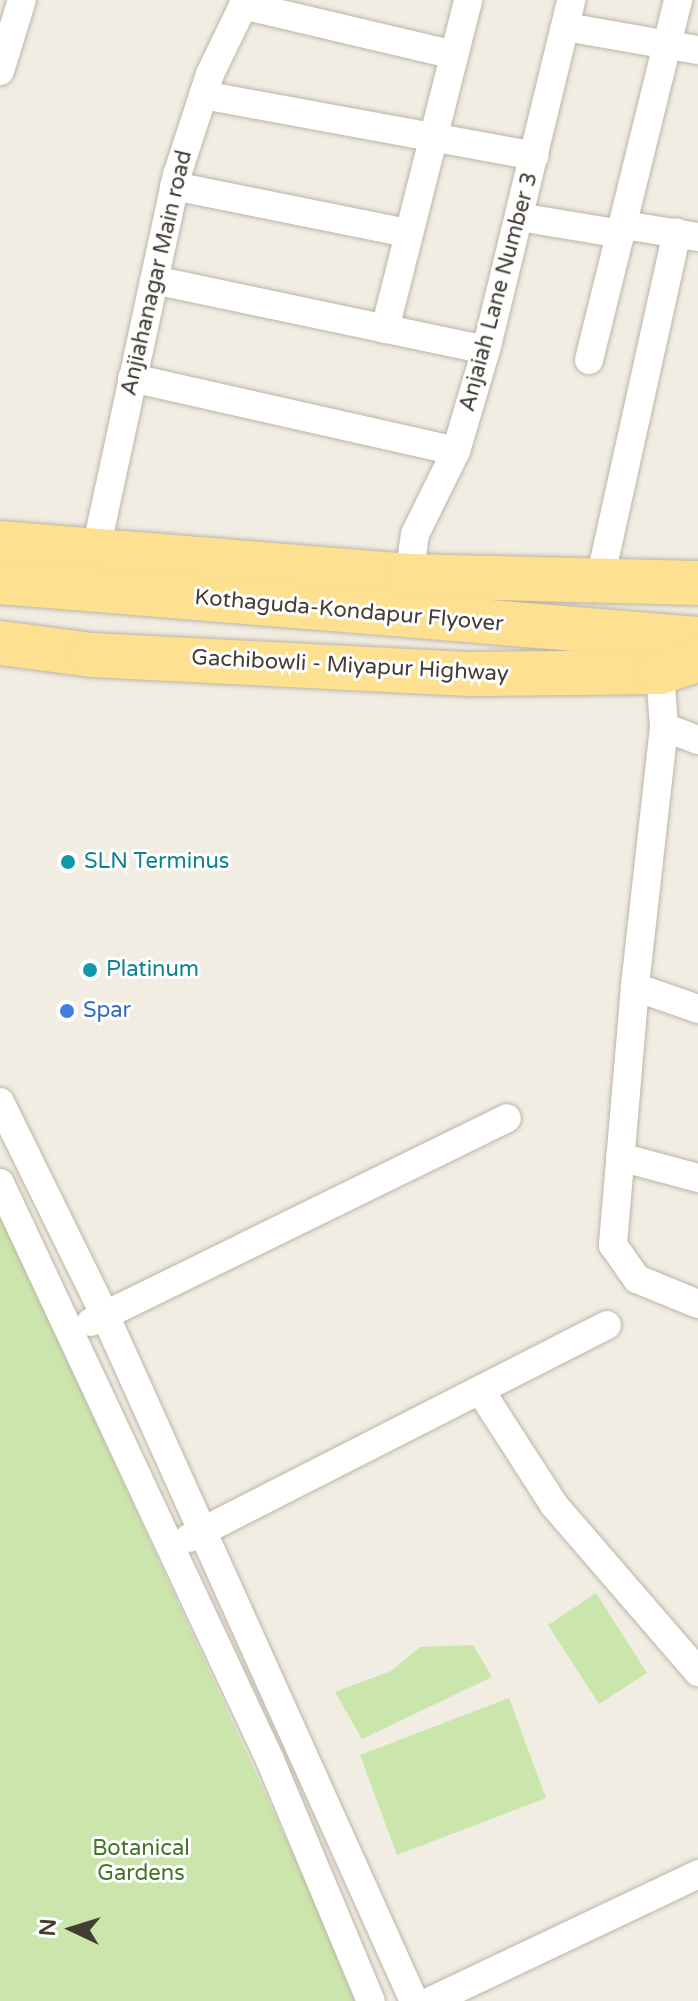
<!DOCTYPE html>
<html>
<head>
<meta charset="utf-8">
<style>
  body { margin:0 }
  #map { position:relative; width:698px; height:2001px; overflow:hidden; background:#f1ede3; font-family:"Varela Round",sans-serif }
  div>[style] { position:absolute }
  .green>* { inset:0; background:#cbe6ac }
  .roads { filter:drop-shadow(0 0 2px #bdb5a6) drop-shadow(0 0 2px #bdb5a6) }
  .minor>* { height:28px; margin:-14px; padding:0 14px; transform-origin:14px; border-radius:14px; background:#fff }
  .primary>* { height:44px; margin:-22px; padding:0 22px; transform-origin:22px; border-radius:22px; background:#fde090 }
  .dots>* { width:22px; height:22px; translate:-50% -50%; box-sizing:border-box; border:4px solid #fff; border-radius:50% }
  span { translate:-50% -50%; white-space:nowrap; text-align:center; line-height:1.15; -webkit-text-stroke:6px #fff; paint-order:stroke }
  .street-label { font-size:22px; color:#433d33 }
  .culture-label { font-size:22px; color:#0d838f }
  .left { translate:0 -50%; text-align:left }
  .shop-label { font-size:22px; color:#366cbe }
  .park-label { font-size:22px; color:#437428 }
  .north { position:absolute; left:32px; top:1889px; width:80px; height:80px; -webkit-text-stroke:6px #fff; paint-order:stroke; rotate:274deg; font-size:22px; font-weight:700; line-height:32px; text-align:center; color:#433d33 }
  .north::after { content:''; display:block; margin:auto; width:28px; height:36px; background:#433d33; clip-path:polygon(50% 0,100% 100%,50% 72%,0 100%) }
</style>
</head>
<body>
<div id="map">
  <div class="green">
    <i style="clip-path:polygon(0 1213px,360px 2001px,0 2001px)"></i>
    <i style="clip-path:polygon(596px 1593px,647px 1673px,599px 1704px,548px 1625px)"></i>
    <i style="clip-path:polygon(473px 1645px,492px 1677px,362px 1739px,335px 1692px,391px 1671px,420px 1647px)"></i>
    <i style="clip-path:polygon(509px 1698px,546px 1798px,397px 1855px,360px 1755px)"></i>
  </div>
  <div class="roads">
    <div class="minor">
      <i style="left:243px;top:5px;width:217px;rotate:13.3deg"></i>
      <i style="left:566px;top:27px;width:134px;rotate:9.9deg"></i>
      <i style="left:0;top:71px;width:74px;rotate:-72.8deg"></i>
      <i style="left:203px;top:95px;width:337px;rotate:10.4deg"></i>
      <i style="left:174px;top:186px;width:239px;rotate:11.4deg"></i>
      <i style="left:519px;top:217px;width:104px;rotate:9.4deg"></i>
      <i style="left:624px;top:225px;width:75px;rotate:9.2deg"></i>
      <i style="left:154px;top:280px;width:339px;rotate:11.9deg"></i>
      <i style="left:385px;top:329px;width:339px;rotate:-75.8deg"></i>
      <i style="left:589px;top:360px;width:371px;rotate:-76.1deg"></i>
      <i style="left:132px;top:378px;width:332px;rotate:12.7deg"></i>
      <i style="left:95px;top:554px;width:388px;rotate:-77.8deg"></i>
      <i style="left:177px;top:175px;width:106px;rotate:-71.9deg"></i>
      <i style="left:210px;top:74px;width:82px;rotate:-64.1deg"></i>
      <i style="left:409px;top:576px;width:42px;rotate:-81.9deg"></i>
      <i style="left:415px;top:534px;width:93px;rotate:-63.7deg"></i>
      <i style="left:456px;top:451px;width:105px;rotate:-73.5deg"></i>
      <i style="left:486px;top:350px;width:360px;rotate:-76.3deg"></i>
      <i style="left:599px;top:584px;width:360px;rotate:-77.5deg"></i>
      <i style="left:660px;top:672px;width:55px;rotate:85.8deg"></i>
      <i style="left:664px;top:727px;width:262px;rotate:96.4deg"></i>
      <i style="left:635px;top:987px;width:67px;rotate:19.2deg"></i>
      <i style="left:664px;top:727px;width:36px;rotate:21deg"></i>
      <i style="left:635px;top:987px;width:259px;rotate:94.9deg"></i>
      <i style="left:613px;top:1245px;width:42px;rotate:54.8deg"></i>
      <i style="left:637px;top:1279px;width:66px;rotate:22.3deg"></i>
      <i style="left:0;top:1102px;width:237px;rotate:63.8deg"></i>
      <i style="left:105px;top:1315px;width:752px;rotate:65.75deg"></i>
      <i style="left:620px;top:1157px;width:81px;rotate:15.1deg"></i>
      <i style="left:0;top:1183px;width:637px;rotate:64.92deg"></i>
      <i style="left:270px;top:1760px;width:261px;rotate:67.3deg"></i>
      <i style="left:91px;top:1322px;width:463px;rotate:-26.1deg"></i>
      <i style="left:480px;top:1390px;width:137px;rotate:57.2deg"></i>
      <i style="left:554px;top:1505px;width:221px;rotate:49.2deg"></i>
      <i style="left:189px;top:1538px;width:469px;rotate:-27deg"></i>
      <i style="left:431px;top:2001px;width:296px;rotate:-25.4deg"></i>
    </div>
    <div class="primary">
      <i style="left:0;top:543px;width:410px;rotate:4.6deg"></i>
      <i style="left:409px;top:576px;width:289px;rotate:1.4deg"></i>
      <i style="left:0;top:582px;width:700px;rotate:4.67deg"></i>
      <i style="left:0;top:643px;width:93px;rotate:7.4deg"></i>
      <i style="left:92px;top:655px;width:381px;rotate:2.9deg"></i>
      <i style="left:473px;top:674px;width:187px;rotate:-0.6deg"></i>
      <i style="left:660px;top:672px;width:40px;rotate:-18deg"></i>
    </div>
  </div>
  <div class="dots">
    <i style="left:68px;top:862px;background:#0f9aa8"></i>
    <i style="left:90px;top:970px;background:#0f9aa8"></i>
    <i style="left:67px;top:1011px;background:#3f7fe0"></i>
  </div>
  <div class="street-label">
    <span style="left:157px;top:273px;rotate:-77deg">Anjiahanagar Main road</span>
    <span style="left:499px;top:292px;rotate:-75deg">Anjaiah Lane Number 3</span>
    <span style="left:349px;top:611px;rotate:5deg">Kothaguda-Kondapur Flyover</span>
    <span style="left:350px;top:666px;rotate:3deg">Gachibowli - Miyapur Highway</span>
  </div>
  <div class="culture-label">
    <span class="left" style="left:84px;top:862px">SLN Terminus</span>
    <span class="left" style="left:106px;top:970px">Platinum</span>
  </div>
  <div class="shop-label">
    <span class="left" style="left:83px;top:1011px">Spar</span>
  </div>
  <div class="park-label">
    <span style="left:141px;top:1861px">Botanical<br>Gardens</span>
  </div>
  <div class="north">N</div>
</div>
</body>
</html>
